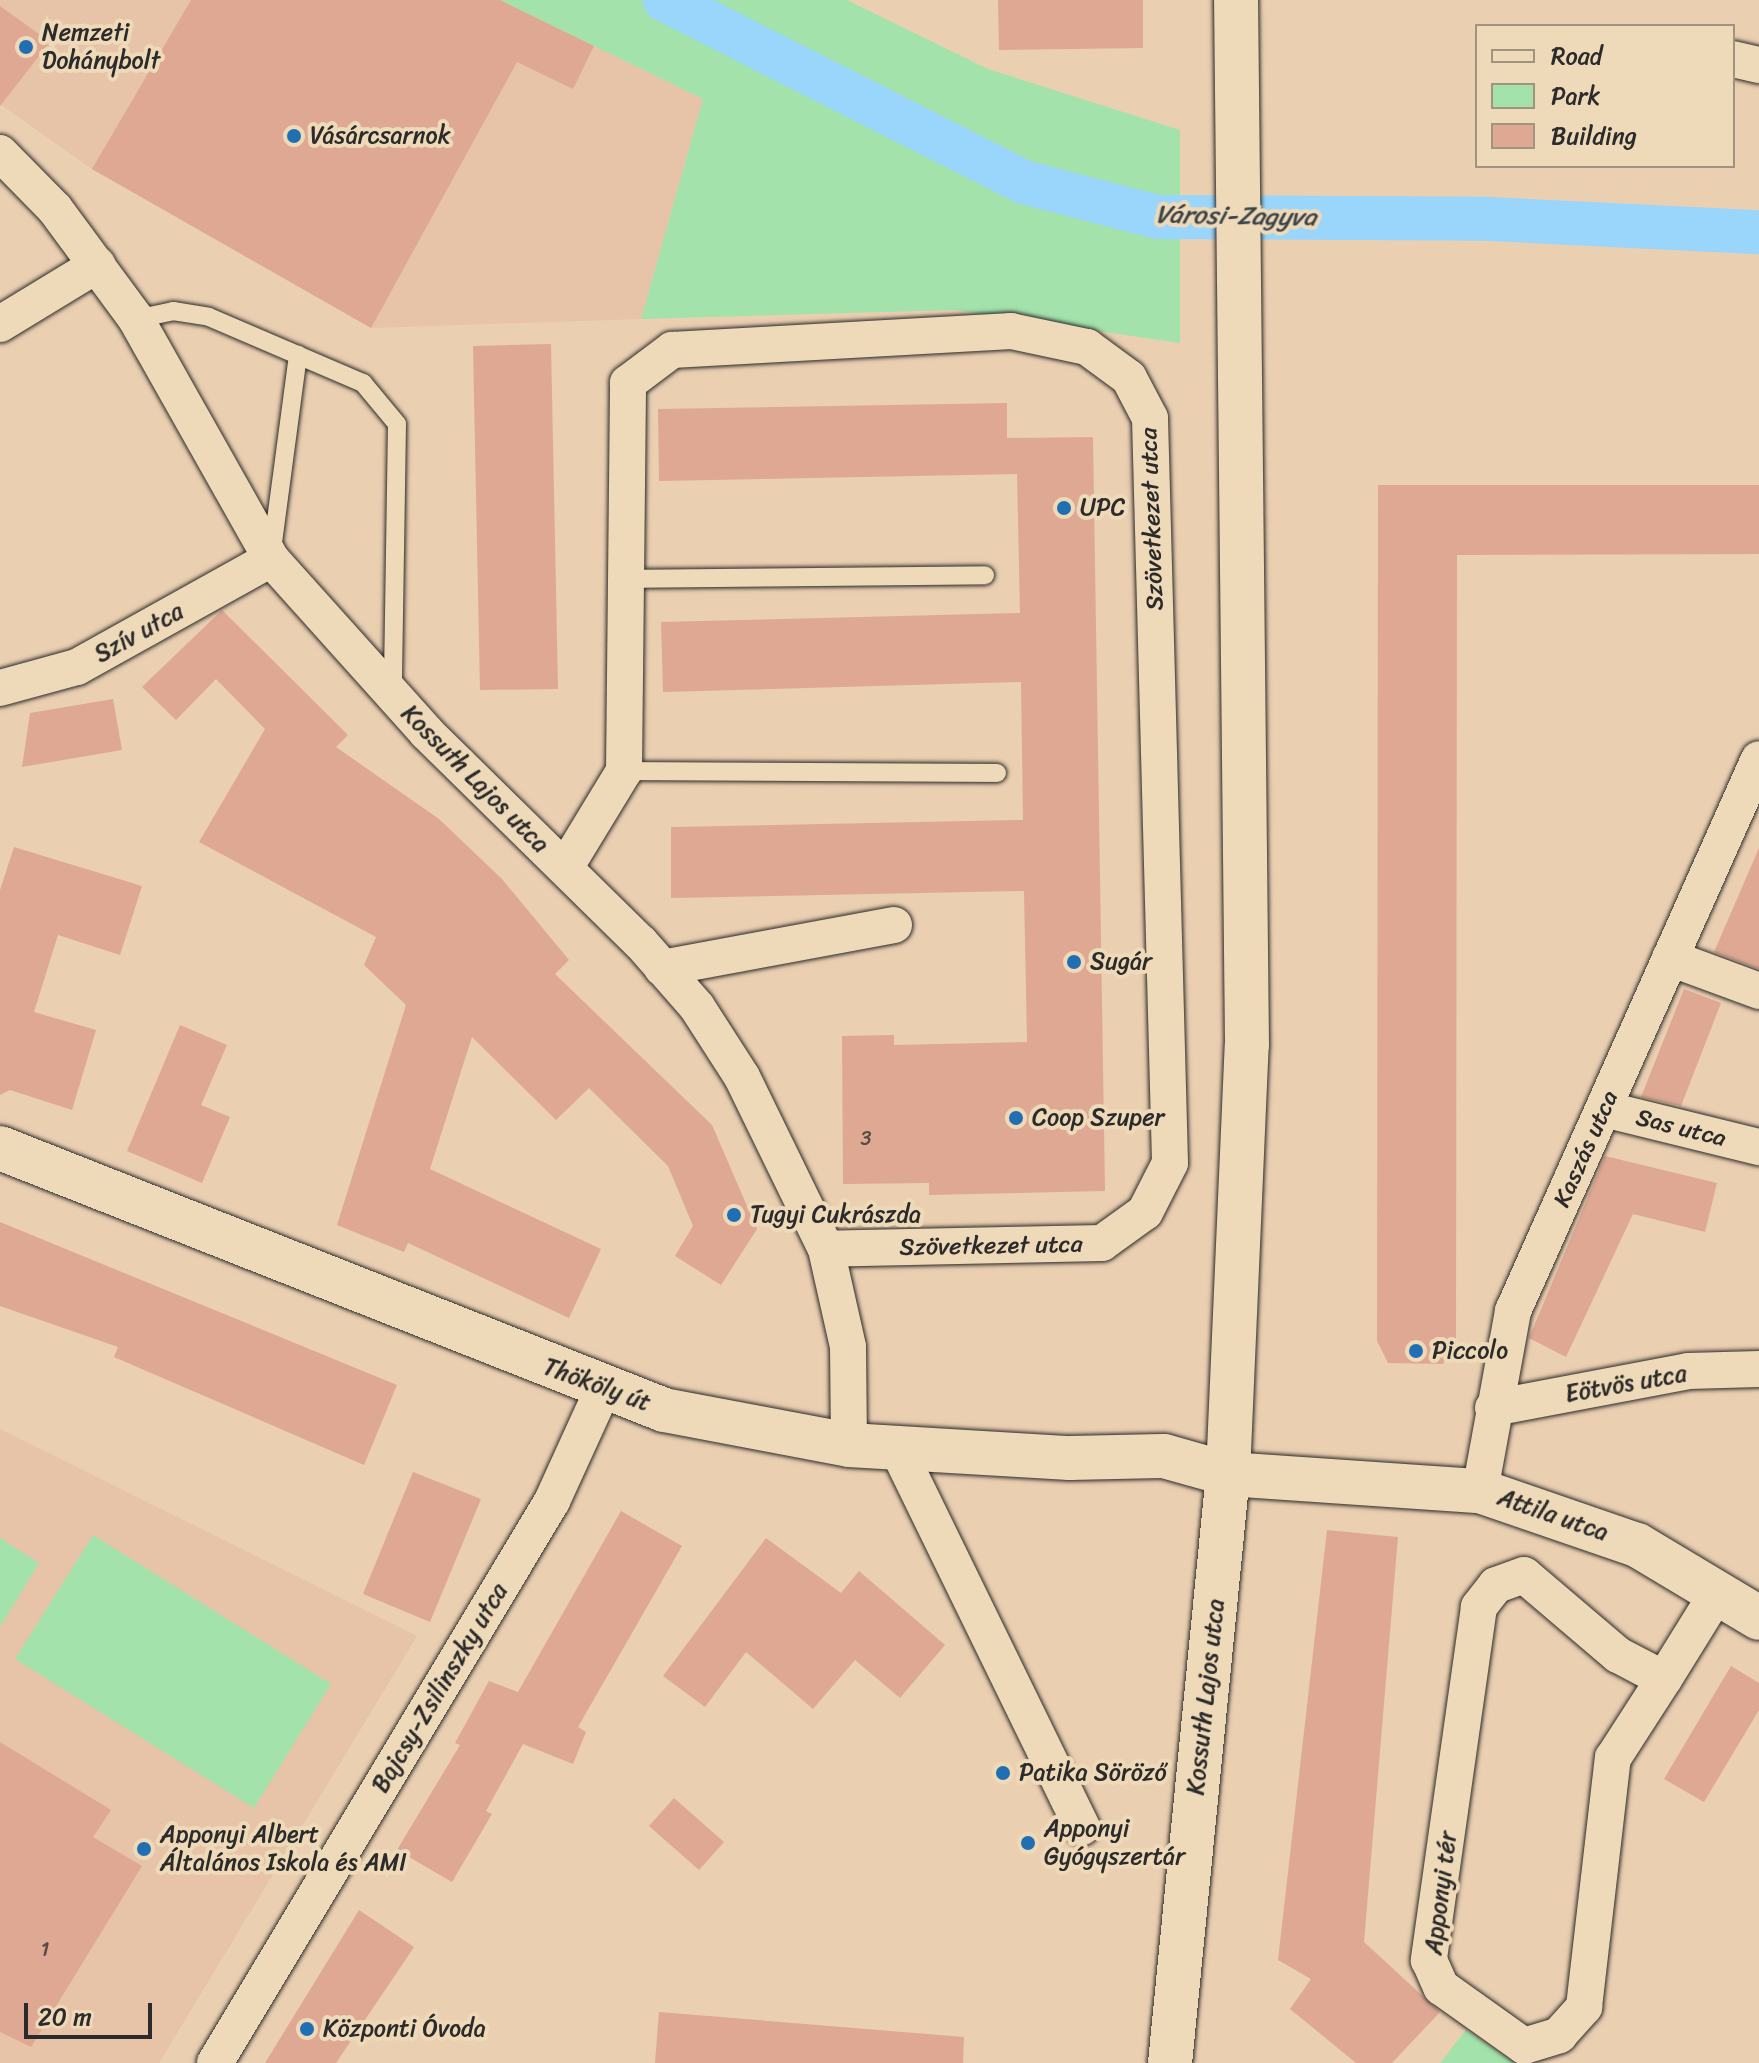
<!DOCTYPE html>
<html>
<head>
<meta charset="utf-8">
<style>
  body { margin:0 }
  #map { position:relative; width:1759px; height:2063px; overflow:hidden; background:#ebcfb1; font-family:Sriracha,sans-serif }
  div>[style] { position:absolute }
  .built>* { inset:0; background:#e7c3a8 }
  .green>* { inset:0; background:#a3e2ab }
  .canal>* { height:44px; margin:-22px; padding:0 22px; transform-origin:22px; border-radius:22px; background:#9ad5fb }
  .building>* { inset:0; background:#dea893 }
  .roads { filter:drop-shadow(0 0 2px #2b2b2b) drop-shadow(0 0 2px #2b2b2b) }
  .lane>* { height:18px; margin:-9px; padding:0 9px; transform-origin:9px; border-radius:9px; background:#eed9b8 }
  .street>* { height:36px; margin:-18px; padding:0 18px; transform-origin:18px; border-radius:18px; background:#eed9b8 }
  .secondary>* { height:44px; margin:-22px; padding:0 22px; transform-origin:22px; border-radius:22px; background:#eed9b8 }
  .dots>* { width:22px; height:22px; translate:-50% -50%; box-sizing:border-box; border:4px solid #eed9b8; border-radius:50% }
  span { translate:-50% -50%; white-space:nowrap; text-align:center; line-height:1.15; -webkit-text-stroke:8px #eed9b8; paint-order:stroke }
  .number-label { font-size:20px; color:#584a45 }
  .number-label span { -webkit-text-stroke-width:0 }
  .poi-label { font-size:24px; color:#2b2b2b }
  .left { translate:0 -50%; text-align:left }
  .street-label { font-size:24px; color:#2b2b2b }
  .water-label { font-size:26px; color:#3c444a; font-style:italic }
  .legend { position:absolute; left:1475px; top:24px; width:260px; height:144px; box-sizing:border-box; background:#eed9b8; border:2px solid #a09380; margin:0; padding:10px 14px; list-style:none; font-size:24px; color:#2b2b2b }
  .legend li { display:flex; align-items:center; gap:16px; height:40px }
  .legend b { width:40px; border:2px solid #a09380 }
  .scale { position:absolute; left:24px; top:2003px; width:128px; height:36px; box-sizing:border-box; border:4px solid #2b2b2b; border-top:0; padding-left:10px; font-size:24px; line-height:28px; white-space:nowrap; color:#2b2b2b; -webkit-text-stroke:6px #eed9b8; paint-order:stroke }
</style>
</head>
<body>
<div id="map">
  <div class="built">
    <i style="clip-path:polygon(0 0,500px 0,703px 99px,641px 319px,371px 328px,92px 169px,0 104px)"></i>
    <i style="clip-path:polygon(0 1429px,417px 1636px,159px 2063px,0 2063px)"></i>
  </div>
  <div class="green">
    <i style="clip-path:polygon(500px 0,847px 0,988px 69px,1180px 130px,1180px 343px,954px 310px,641px 319px,703px 99px)"></i>
    <i style="clip-path:polygon(93px 1535px,331px 1684px,254px 1808px,15px 1659px)"></i>
    <i style="clip-path:polygon(0 1538px,39px 1563px,0 1627px)"></i>
    <i style="clip-path:polygon(1466px 2030px,1515px 2063px,1440px 2063px)"></i>
  </div>
  <div class="canal">
    <i style="left:665px;top:0;width:402px;rotate:26.9deg"></i>
    <i style="left:1023px;top:182px;width:138px;rotate:14.6deg"></i>
    <i style="left:1157px;top:217px;width:332px;rotate:0.3deg"></i>
    <i style="left:1489px;top:219px;width:270px;rotate:2.8deg"></i>
  </div>
  <div class="building">
    <i style="clip-path:polygon(191px 0,500px 0,594px 46px,573px 89px,517px 62px,371px 328px,92px 169px)"></i>
    <i style="clip-path:polygon(998px 0,1143px 0,1143px 48px,999px 50px)"></i>
    <i style="clip-path:polygon(0 6px,50px 42px,0 106px)"></i>
    <i style="clip-path:polygon(551px 344px,558px 689px,480px 690px,473px 346px)"></i>
    <i style="clip-path:polygon(1007px 403px,1007px 438px,1093px 437px,1105px 1191px,929px 1195px,929px 1183px,843px 1184px,842px 1036px,894px 1035px,894px 1045px,1027px 1042px,1024px 891px,671px 898px,671px 827px,1023px 820px,1021px 682px,663px 692px,661px 622px,1020px 613px,1017px 474px,659px 481px,658px 409px)"></i>
    <i style="clip-path:polygon(1378px 485px,1759px 485px,1759px 554px,1457px 555px,1456px 1341px,1443px 1364px,1388px 1363px,1377px 1341px)"></i>
    <i style="clip-path:polygon(222px 610px,348px 735px,336px 747px,439px 819px,502px 879px,569px 960px,555px 974px,712px 1125px,757px 1229px,721px 1285px,675px 1256px,693px 1226px,668px 1166px,589px 1088px,556px 1120px,472px 1037px,430px 1169px,601px 1249px,569px 1318px,408px 1243px,404px 1252px,337px 1225px,406px 1005px,364px 965px,376px 937px,199px 842px,265px 729px,216px 679px,176px 720px,142px 687px)"></i>
    <i style="clip-path:polygon(113px 699px,122px 750px,22px 767px,30px 713px)"></i>
    <i style="clip-path:polygon(14px 847px,142px 886px,120px 955px,58px 935px,34px 1012px,96px 1030px,72px 1110px,10px 1090px,0 1095px,0 890px)"></i>
    <i style="clip-path:polygon(1759px 848px,1759px 969px,1714px 952px)"></i>
    <i style="clip-path:polygon(1684px 989px,1721px 1003px,1681px 1106px,1641px 1097px)"></i>
    <i style="clip-path:polygon(180px 1025px,227px 1045px,201px 1105px,230px 1117px,202px 1183px,127px 1151px)"></i>
    <i style="clip-path:polygon(1605px 1156px,1717px 1183px,1705px 1232px,1633px 1214px,1566px 1357px,1529px 1338px)"></i>
    <i style="clip-path:polygon(0 1222px,397px 1385px,364px 1465px,114px 1357px,118px 1347px,0 1306px)"></i>
    <i style="clip-path:polygon(413px 1472px,481px 1499px,430px 1622px,363px 1594px)"></i>
    <i style="clip-path:polygon(621px 1511px,682px 1546px,578px 1727px,586px 1732px,573px 1764px,523px 1744px,486px 1811px,492px 1814px,452px 1882px,397px 1850px,460px 1745px,455px 1743px,489px 1681px,518px 1692px)"></i>
    <i style="clip-path:polygon(1327px 1530px,1398px 1537px,1364px 1942px,1440px 2012px,1392px 2063px,1356px 2063px,1290px 2009px,1311px 1979px,1278px 1960px)"></i>
    <i style="clip-path:polygon(766px 1538px,841px 1593px,859px 1571px,945px 1645px,900px 1698px,855px 1660px,813px 1709px,746px 1652px,705px 1707px,663px 1676px)"></i>
    <i style="clip-path:polygon(1731px 1666px,1759px 1683px,1759px 1710px,1704px 1802px,1664px 1779px)"></i>
    <i style="clip-path:polygon(0 1742px,111px 1810px,93px 1837px,142px 1866px,31px 2047px,0 2032px)"></i>
    <i style="clip-path:polygon(674px 1798px,724px 1842px,699px 1870px,649px 1826px)"></i>
    <i style="clip-path:polygon(359px 1910px,414px 1947px,336px 2063px,265px 2063px)"></i>
    <i style="clip-path:polygon(659px 2012px,964px 2037px,963px 2063px,655px 2063px)"></i>
  </div>
  <div class="roads">
    <div class="lane">
      <i style="left:136px;top:319px;width:38px;rotate:-12deg"></i>
      <i style="left:173px;top:311px;width:36px;rotate:9deg"></i>
      <i style="left:209px;top:317px;width:168px;rotate:23.2deg"></i>
      <i style="left:363px;top:383px;width:53px;rotate:50.3deg"></i>
      <i style="left:397px;top:424px;width:266px;rotate:90.9deg"></i>
      <i style="left:272px;top:550px;width:197px;rotate:-82.4deg"></i>
      <i style="left:625px;top:579px;width:360px;rotate:-0.6deg"></i>
      <i style="left:624px;top:771px;width:373px;rotate:0.3deg"></i>
    </div>
    <div class="street">
      <i style="left:1733px;top:59px;width:27px;rotate:13deg"></i>
      <i style="left:0;top:153px;width:78px;rotate:45.5deg"></i>
      <i style="left:55px;top:209px;width:137px;rotate:53.6deg"></i>
      <i style="left:136px;top:319px;width:275px;rotate:60.6deg"></i>
      <i style="left:271px;top:559px;width:232px;rotate:48.1deg"></i>
      <i style="left:426px;top:732px;width:301px;rotate:44.5deg"></i>
      <i style="left:641px;top:943px;width:85px;rotate:48.8deg"></i>
      <i style="left:697px;top:1007px;width:83px;rotate:57.3deg"></i>
      <i style="left:742px;top:1077px;width:191px;rotate:64deg"></i>
      <i style="left:826px;top:1249px;width:100px;rotate:77.3deg"></i>
      <i style="left:848px;top:1347px;width:98px;rotate:89.4deg"></i>
      <i style="left:0;top:324px;width:114px;rotate:-31.3deg"></i>
      <i style="left:0;top:688px;width:80px;rotate:-15.3deg"></i>
      <i style="left:77px;top:667px;width:222px;rotate:-29.1deg"></i>
      <i style="left:565px;top:868px;width:114px;rotate:-58.7deg"></i>
      <i style="left:624px;top:771px;width:388px;rotate:-89.4deg"></i>
      <i style="left:628px;top:383px;width:55px;rotate:-36.9deg"></i>
      <i style="left:672px;top:350px;width:340px;rotate:-3.2deg"></i>
      <i style="left:1011px;top:331px;width:78px;rotate:11.9deg"></i>
      <i style="left:1087px;top:347px;width:52px;rotate:36.4deg"></i>
      <i style="left:1129px;top:378px;width:45px;rotate:62.3deg"></i>
      <i style="left:1150px;top:418px;width:745px;rotate:88.46deg"></i>
      <i style="left:1170px;top:1163px;width:55px;rotate:117deg"></i>
      <i style="left:1145px;top:1212px;width:53px;rotate:144.2deg"></i>
      <i style="left:1102px;top:1243px;width:276px;rotate:178.8deg"></i>
      <i style="left:1670px;top:958px;width:95px;rotate:20.3deg"></i>
      <i style="left:662px;top:968px;width:236px;rotate:-10.5deg"></i>
      <i style="left:1604px;top:1109px;width:160px;rotate:13.8deg"></i>
      <i style="left:1493px;top:1408px;width:198px;rotate:-10.7deg"></i>
      <i style="left:1688px;top:1371px;width:71px;rotate:-1.6deg"></i>
      <i style="left:897px;top:1448px;width:422px;rotate:64deg"></i>
      <i style="left:1480px;top:1491px;width:183px;rotate:-79.6deg"></i>
      <i style="left:1513px;top:1311px;width:604px;rotate:-65.98deg"></i>
      <i style="left:1664px;top:1679px;width:52px;rotate:-152.4deg"></i>
      <i style="left:1618px;top:1655px;width:123px;rotate:-139.6deg"></i>
      <i style="left:1524px;top:1575px;width:30px;rotate:160deg"></i>
      <i style="left:1496px;top:1585px;width:28px;rotate:128deg"></i>
      <i style="left:1479px;top:1607px;width:357px;rotate:98.1deg"></i>
      <i style="left:1429px;top:1960px;width:30px;rotate:66deg"></i>
      <i style="left:1441px;top:1987px;width:102px;rotate:35.4deg"></i>
      <i style="left:1524px;top:2046px;width:37px;rotate:-17deg"></i>
      <i style="left:1559px;top:2035px;width:38px;rotate:-48deg"></i>
      <i style="left:1584px;top:2007px;width:251px;rotate:-83.4deg"></i>
      <i style="left:1613px;top:1758px;width:94px;rotate:-57.2deg"></i>
      <i style="left:1664px;top:1679px;width:102px;rotate:-58.2deg"></i>
      <i style="left:215px;top:2063px;width:655px;rotate:-59.05deg"></i>
      <i style="left:552px;top:1501px;width:123px;rotate:-65.5deg"></i>
    </div>
    <div class="secondary">
      <i style="left:0;top:1148px;width:714px;rotate:21.53deg"></i>
      <i style="left:664px;top:1410px;width:188px;rotate:10.7deg"></i>
      <i style="left:849px;top:1445px;width:221px;rotate:3.4deg"></i>
      <i style="left:1070px;top:1458px;width:94px;rotate:-1.2deg"></i>
      <i style="left:1164px;top:1456px;width:66px;rotate:15.7deg"></i>
      <i style="left:1228px;top:1474px;width:253px;rotate:3.9deg"></i>
      <i style="left:1480px;top:1491px;width:166px;rotate:19deg"></i>
      <i style="left:1637px;top:1545px;width:142px;rotate:30.9deg"></i>
      <i style="left:1170px;top:2063px;width:592px;rotate:-84.38deg"></i>
      <i style="left:1228px;top:1474px;width:429px;rotate:-87.5deg"></i>
      <i style="left:1247px;top:1045px;width:1045px;rotate:-90.6deg"></i>
    </div>
  </div>
  <div class="dots">
    <i style="left:26px;top:47px;background:#1f6fb2"></i>
    <i style="left:294px;top:136px;background:#1f6fb2"></i>
    <i style="left:1064px;top:508px;background:#1f6fb2"></i>
    <i style="left:1074px;top:962px;background:#1f6fb2"></i>
    <i style="left:1016px;top:1118px;background:#1f6fb2"></i>
    <i style="left:734px;top:1215px;background:#1f6fb2"></i>
    <i style="left:1416px;top:1351px;background:#1f6fb2"></i>
    <i style="left:1003px;top:1773px;background:#1f6fb2"></i>
    <i style="left:1028px;top:1843px;background:#1f6fb2"></i>
    <i style="left:144px;top:1849px;background:#1f6fb2"></i>
    <i style="left:307px;top:2029px;background:#1f6fb2"></i>
  </div>
  <div class="number-label">
    <span style="left:866px;top:1138px">3</span>
    <span style="left:45px;top:1949px">1</span>
  </div>
  <div class="poi-label">
    <span class="left" style="left:42px;top:47px">Nemzeti<br>Dohánybolt</span>
    <span class="left" style="left:310px;top:136px">Vásárcsarnok</span>
    <span class="left" style="left:1080px;top:508px">UPC</span>
    <span class="left" style="left:1090px;top:962px">Sugár</span>
    <span class="left" style="left:1032px;top:1118px">Coop Szuper</span>
    <span class="left" style="left:750px;top:1215px">Tugyi Cukrászda</span>
    <span class="left" style="left:1432px;top:1351px">Piccolo</span>
    <span class="left" style="left:1019px;top:1773px">Patika Söröző</span>
    <span class="left" style="left:1044px;top:1843px">Apponyi<br>Gyógyszertár</span>
    <span class="left" style="left:160px;top:1849px">Apponyi Albert<br>Általános Iskola és AMI</span>
    <span class="left" style="left:323px;top:2029px">Központi Óvoda</span>
  </div>
  <div class="street-label">
    <span style="left:1152px;top:519px;rotate:-92deg">Szövetkezet utca</span>
    <span style="left:139px;top:633px;rotate:-29deg">Szív utca</span>
    <span style="left:475px;top:779px;rotate:45deg">Kossuth Lajos utca</span>
    <span style="left:1681px;top:1128px;rotate:14deg">Sas utca</span>
    <span style="left:1586px;top:1149px;rotate:-66deg">Kaszás utca</span>
    <span style="left:991px;top:1246px;rotate:-1deg">Szövetkezet utca</span>
    <span style="left:1626px;top:1384px;rotate:-10deg">Eötvös utca</span>
    <span style="left:597px;top:1385px;rotate:20deg">Thököly út</span>
    <span style="left:1553px;top:1515px;rotate:19deg">Attila utca</span>
    <span style="left:440px;top:1688px;rotate:-59deg">Bajcsy-Zsilinszky utca</span>
    <span style="left:1206px;top:1697px;rotate:-84deg">Kossuth Lajos utca</span>
    <span style="left:1441px;top:1893px;rotate:-83deg">Apponyi tér</span>
  </div>
  <div class="water-label">
    <span style="left:1236px;top:216px;rotate:1deg">Városi-Zagyva</span>
  </div>
  <ul class="legend">
  <li><b style="height:10px;background:#eed9b8"></b>Road</li>
  <li><b style="height:22px;background:#a3e2ab"></b>Park</li>
  <li><b style="height:22px;background:#dea893"></b>Building</li>
  </ul>
  <div class="scale">20 m</div>
</div>
</body>
</html>
